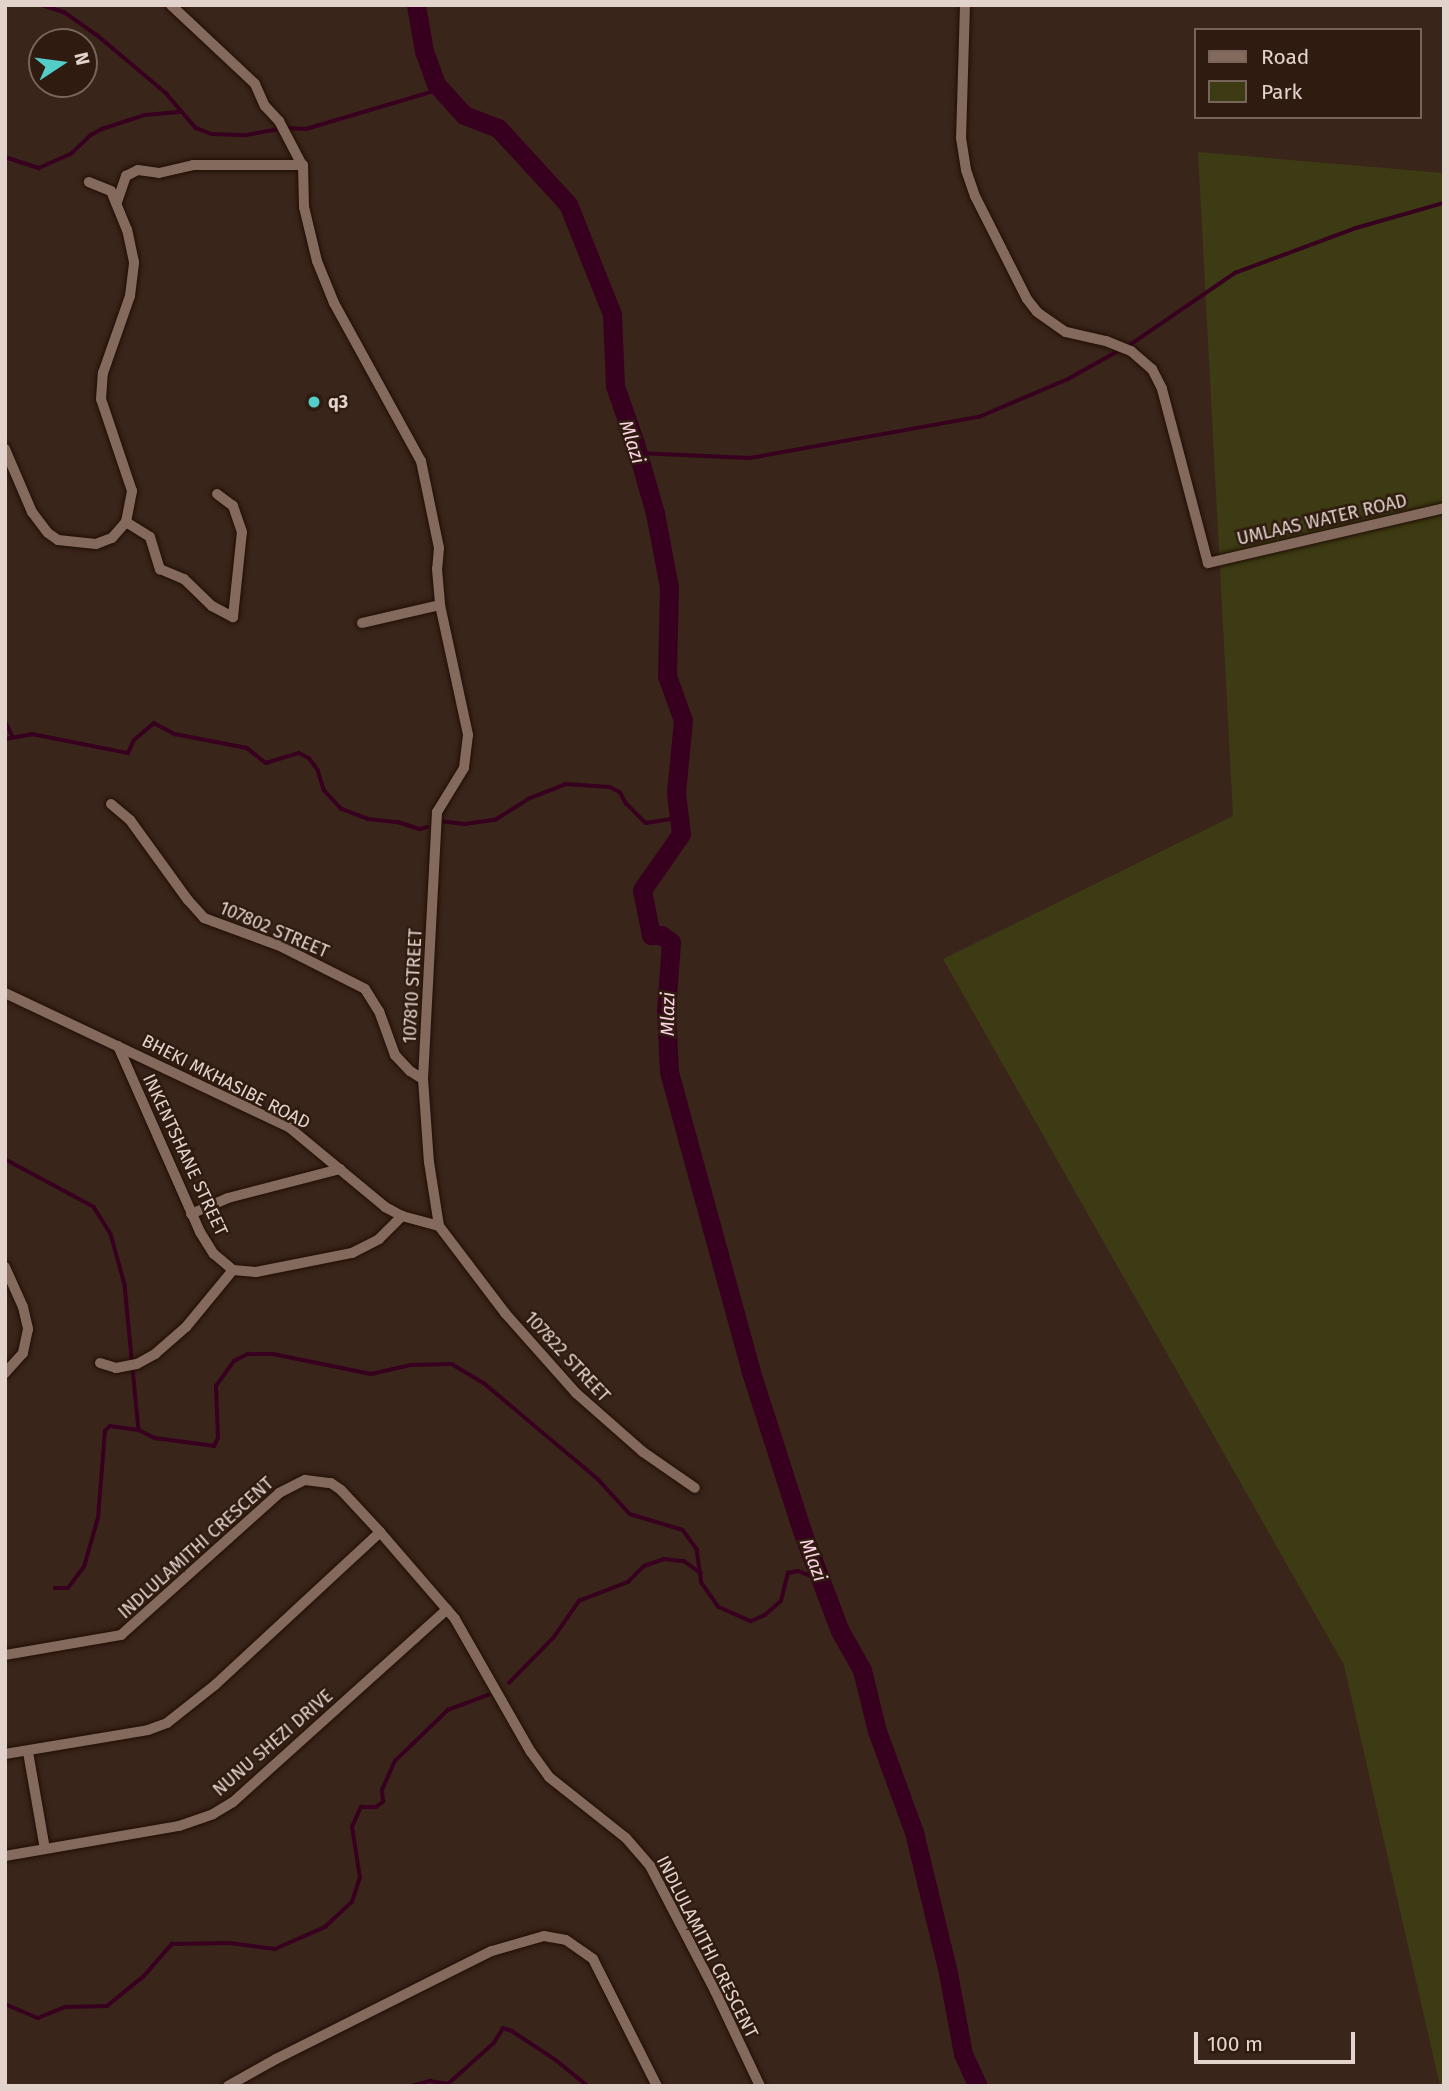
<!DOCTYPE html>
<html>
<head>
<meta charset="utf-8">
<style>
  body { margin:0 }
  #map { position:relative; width:1449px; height:2091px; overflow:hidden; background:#3a251a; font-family:"Fira Sans",sans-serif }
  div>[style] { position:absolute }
  .green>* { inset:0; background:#3d3b13 }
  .stream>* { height:3.5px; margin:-1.75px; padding:0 1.75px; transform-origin:1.75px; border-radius:1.75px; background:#38001f }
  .river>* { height:19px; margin:-9.5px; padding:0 9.5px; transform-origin:9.5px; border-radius:9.5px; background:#38001f }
  .roads { filter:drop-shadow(0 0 2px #200e04) drop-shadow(0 0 2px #200e04) }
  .street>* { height:10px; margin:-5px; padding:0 5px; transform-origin:5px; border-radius:5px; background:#836a5d }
  .dots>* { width:19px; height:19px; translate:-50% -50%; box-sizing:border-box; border:4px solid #2f1b10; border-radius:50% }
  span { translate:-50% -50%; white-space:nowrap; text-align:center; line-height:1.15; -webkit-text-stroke:5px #2f1b10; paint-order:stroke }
  .poi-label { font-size:18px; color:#e2d4cd; font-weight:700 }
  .left { translate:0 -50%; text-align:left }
  .street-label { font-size:18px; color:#e2d4cd }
  .water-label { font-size:19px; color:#fdd4e4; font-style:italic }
  .frame { position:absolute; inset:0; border:7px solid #e2d4cd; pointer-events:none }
  .legend { position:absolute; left:1194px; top:28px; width:228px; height:91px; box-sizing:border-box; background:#2f1b10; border:2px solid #77655c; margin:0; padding:9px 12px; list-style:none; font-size:21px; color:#e2d4cd }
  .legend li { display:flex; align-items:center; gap:14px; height:35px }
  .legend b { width:35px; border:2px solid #77655c }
  .north { position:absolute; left:28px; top:28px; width:70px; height:70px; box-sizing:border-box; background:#2f1b10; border:2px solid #77655c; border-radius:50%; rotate:77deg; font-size:19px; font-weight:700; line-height:28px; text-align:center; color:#e2d4cd }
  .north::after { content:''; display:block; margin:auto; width:24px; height:32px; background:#54cdc8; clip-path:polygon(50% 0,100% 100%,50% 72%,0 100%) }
  .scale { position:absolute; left:1194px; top:2032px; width:161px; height:32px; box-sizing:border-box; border:4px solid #e2d4cd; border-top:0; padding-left:9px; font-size:21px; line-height:24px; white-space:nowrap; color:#e2d4cd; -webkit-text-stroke:5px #2f1b10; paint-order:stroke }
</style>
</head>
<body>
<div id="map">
  <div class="green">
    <i style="clip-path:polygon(1198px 152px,1444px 173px,1444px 2086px,1440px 2086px,1344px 1665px,943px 959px,1233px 816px)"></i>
  </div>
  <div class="stream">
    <i style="left:42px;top:5px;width:23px;rotate:18deg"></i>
    <i style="left:64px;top:12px;width:39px;rotate:35deg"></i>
    <i style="left:96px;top:34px;width:92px;rotate:40.1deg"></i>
    <i style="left:166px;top:93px;width:46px;rotate:49.4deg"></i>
    <i style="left:196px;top:128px;width:17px;rotate:21deg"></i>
    <i style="left:212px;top:134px;width:34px;rotate:2deg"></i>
    <i style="left:246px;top:135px;width:35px;rotate:-10deg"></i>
    <i style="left:287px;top:128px;width:19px;rotate:3deg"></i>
    <i style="left:306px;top:129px;width:141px;rotate:-16.5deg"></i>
    <i style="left:5px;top:157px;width:36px;rotate:18deg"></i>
    <i style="left:39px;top:168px;width:35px;rotate:-24deg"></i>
    <i style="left:71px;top:154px;width:28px;rotate:-44deg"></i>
    <i style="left:91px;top:135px;width:13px;rotate:-29deg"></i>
    <i style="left:102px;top:129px;width:45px;rotate:-18deg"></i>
    <i style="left:145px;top:115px;width:34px;rotate:-5deg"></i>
    <i style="left:1127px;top:347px;width:131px;rotate:-34.4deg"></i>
    <i style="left:1235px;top:273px;width:129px;rotate:-20.4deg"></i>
    <i style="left:1356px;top:228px;width:91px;rotate:-15.9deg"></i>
    <i style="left:638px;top:453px;width:112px;rotate:2.6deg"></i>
    <i style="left:750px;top:458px;width:233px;rotate:-10.2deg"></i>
    <i style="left:979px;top:417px;width:97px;rotate:-23.1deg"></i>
    <i style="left:1068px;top:379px;width:60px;rotate:-29.1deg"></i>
    <i style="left:5px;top:720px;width:19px;rotate:65deg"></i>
    <i style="left:5px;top:739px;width:27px;rotate:-10deg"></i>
    <i style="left:32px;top:734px;width:98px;rotate:11.2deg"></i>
    <i style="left:128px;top:753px;width:14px;rotate:-65deg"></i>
    <i style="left:134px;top:740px;width:26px;rotate:-40deg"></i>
    <i style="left:154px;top:723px;width:24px;rotate:28deg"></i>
    <i style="left:175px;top:734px;width:73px;rotate:11deg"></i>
    <i style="left:247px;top:748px;width:24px;rotate:38deg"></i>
    <i style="left:266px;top:763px;width:34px;rotate:-17deg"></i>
    <i style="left:299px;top:753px;width:11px;rotate:27deg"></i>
    <i style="left:309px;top:758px;width:15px;rotate:53deg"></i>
    <i style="left:318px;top:770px;width:21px;rotate:73deg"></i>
    <i style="left:324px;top:790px;width:26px;rotate:47deg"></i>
    <i style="left:342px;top:809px;width:28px;rotate:21deg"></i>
    <i style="left:368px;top:819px;width:30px;rotate:6deg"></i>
    <i style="left:398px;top:822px;width:23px;rotate:18deg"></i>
    <i style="left:420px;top:829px;width:7px;rotate:-16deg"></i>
    <i style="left:440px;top:821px;width:25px;rotate:7deg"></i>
    <i style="left:465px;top:824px;width:30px;rotate:-8deg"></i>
    <i style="left:495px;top:820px;width:39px;rotate:-32deg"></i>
    <i style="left:528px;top:799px;width:41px;rotate:-21.5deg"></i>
    <i style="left:566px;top:784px;width:44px;rotate:3.9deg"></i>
    <i style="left:610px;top:787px;width:11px;rotate:27deg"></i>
    <i style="left:620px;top:792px;width:13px;rotate:61deg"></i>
    <i style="left:626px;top:803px;width:28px;rotate:45deg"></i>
    <i style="left:646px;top:823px;width:33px;rotate:-9deg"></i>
    <i style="left:5px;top:1159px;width:101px;rotate:28.3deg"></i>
    <i style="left:94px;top:1207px;width:32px;rotate:58deg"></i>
    <i style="left:111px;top:1234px;width:53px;rotate:74.6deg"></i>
    <i style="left:125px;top:1285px;width:146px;rotate:84.5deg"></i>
    <i style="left:139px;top:1430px;width:18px;rotate:27deg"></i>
    <i style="left:155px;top:1438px;width:60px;rotate:7.7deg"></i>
    <i style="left:214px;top:1446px;width:9px;rotate:-63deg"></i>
    <i style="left:218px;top:1438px;width:52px;rotate:-92.2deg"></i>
    <i style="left:216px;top:1386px;width:31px;rotate:-54deg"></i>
    <i style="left:234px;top:1361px;width:16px;rotate:-27deg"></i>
    <i style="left:248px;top:1354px;width:25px"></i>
    <i style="left:273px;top:1354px;width:100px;rotate:11.5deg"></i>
    <i style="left:371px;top:1374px;width:41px;rotate:-12.7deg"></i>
    <i style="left:411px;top:1365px;width:41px;rotate:-1.4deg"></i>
    <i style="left:452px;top:1364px;width:37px;rotate:31deg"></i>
    <i style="left:484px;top:1383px;width:149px;rotate:40.1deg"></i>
    <i style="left:598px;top:1479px;width:47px;rotate:47.6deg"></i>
    <i style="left:630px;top:1514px;width:55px;rotate:16.8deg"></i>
    <i style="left:683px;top:1530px;width:24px;rotate:54deg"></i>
    <i style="left:697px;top:1549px;width:34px;rotate:82deg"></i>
    <i style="left:702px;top:1583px;width:29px;rotate:55deg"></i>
    <i style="left:719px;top:1607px;width:35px;rotate:24deg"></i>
    <i style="left:751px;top:1621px;width:15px;rotate:-23deg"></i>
    <i style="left:765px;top:1615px;width:21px;rotate:-41deg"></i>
    <i style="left:781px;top:1601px;width:29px;rotate:-76deg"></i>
    <i style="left:788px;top:1573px;width:10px;rotate:-11deg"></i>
    <i style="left:798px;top:1571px;width:26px;rotate:21deg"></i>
    <i style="left:55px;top:1588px;width:13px"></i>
    <i style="left:68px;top:1588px;width:26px;rotate:-53deg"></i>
    <i style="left:84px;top:1567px;width:51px;rotate:-74.1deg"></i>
    <i style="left:98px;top:1518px;width:87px;rotate:-85.4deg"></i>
    <i style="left:105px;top:1431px;width:7px;rotate:-45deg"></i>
    <i style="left:110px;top:1426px;width:29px;rotate:8deg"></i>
    <i style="left:509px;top:1683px;width:64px;rotate:-45.6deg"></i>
    <i style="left:554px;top:1637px;width:44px;rotate:-55.2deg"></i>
    <i style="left:579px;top:1601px;width:53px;rotate:-21.2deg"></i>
    <i style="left:628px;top:1582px;width:23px;rotate:-45deg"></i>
    <i style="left:644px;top:1566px;width:21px;rotate:-19deg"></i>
    <i style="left:664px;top:1559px;width:20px;rotate:6deg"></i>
    <i style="left:684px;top:1561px;width:21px;rotate:35deg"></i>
    <i style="left:5px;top:2004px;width:36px;rotate:23deg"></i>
    <i style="left:38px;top:2018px;width:29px;rotate:-22deg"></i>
    <i style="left:65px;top:2007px;width:42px;rotate:-1.4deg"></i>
    <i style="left:107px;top:2006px;width:48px;rotate:-39deg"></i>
    <i style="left:144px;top:1976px;width:43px;rotate:-48.8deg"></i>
    <i style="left:172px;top:1944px;width:58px;rotate:-1deg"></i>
    <i style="left:230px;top:1943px;width:45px;rotate:7.6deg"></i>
    <i style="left:275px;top:1949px;width:55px;rotate:-23.7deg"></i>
    <i style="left:325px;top:1927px;width:37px;rotate:-43deg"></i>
    <i style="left:352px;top:1902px;width:25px;rotate:-72deg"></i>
    <i style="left:360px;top:1878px;width:52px;rotate:-98.9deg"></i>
    <i style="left:352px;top:1827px;width:22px;rotate:-66deg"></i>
    <i style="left:361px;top:1807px;width:15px"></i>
    <i style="left:376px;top:1807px;width:9px;rotate:-36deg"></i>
    <i style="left:383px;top:1802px;width:12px;rotate:-95deg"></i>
    <i style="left:382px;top:1790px;width:32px;rotate:-66deg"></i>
    <i style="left:395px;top:1761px;width:74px;rotate:-43.9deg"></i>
    <i style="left:448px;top:1710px;width:43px;rotate:-20.6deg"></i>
    <i style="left:412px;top:2086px;width:19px;rotate:-16deg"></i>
    <i style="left:430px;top:2081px;width:18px;rotate:9deg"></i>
    <i style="left:448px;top:2084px;width:62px;rotate:-41.7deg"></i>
    <i style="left:494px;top:2043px;width:17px;rotate:-59deg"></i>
    <i style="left:503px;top:2028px;width:9px;rotate:18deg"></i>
    <i style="left:512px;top:2031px;width:53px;rotate:33.4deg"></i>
    <i style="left:556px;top:2060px;width:41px;rotate:39.1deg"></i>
  </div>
  <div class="river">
    <i style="left:416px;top:5px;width:47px;rotate:80.1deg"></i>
    <i style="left:424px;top:51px;width:35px;rotate:70deg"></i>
    <i style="left:436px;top:84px;width:42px;rotate:47.9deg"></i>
    <i style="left:464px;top:115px;width:36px;rotate:21deg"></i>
    <i style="left:498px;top:128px;width:103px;rotate:47.4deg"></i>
    <i style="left:568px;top:204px;width:118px;rotate:68.2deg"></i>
    <i style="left:612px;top:314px;width:72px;rotate:87.6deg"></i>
    <i style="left:615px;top:386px;width:60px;rotate:70.7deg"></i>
    <i style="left:635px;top:443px;width:73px;rotate:74.1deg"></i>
    <i style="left:655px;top:513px;width:75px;rotate:79.3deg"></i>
    <i style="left:669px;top:587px;width:89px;rotate:91.3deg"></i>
    <i style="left:667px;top:676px;width:47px;rotate:70deg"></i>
    <i style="left:683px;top:720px;width:73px;rotate:95.5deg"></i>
    <i style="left:676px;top:793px;width:41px;rotate:83deg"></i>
    <i style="left:681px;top:834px;width:68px;rotate:124.9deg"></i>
    <i style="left:642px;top:890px;width:46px;rotate:78.7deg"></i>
    <i style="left:651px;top:935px;width:10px"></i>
    <i style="left:661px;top:935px;width:12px;rotate:35deg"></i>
    <i style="left:671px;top:942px;width:68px;rotate:94.2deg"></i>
    <i style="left:666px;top:1010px;width:62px;rotate:87.2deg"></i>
    <i style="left:669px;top:1072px;width:308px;rotate:74.7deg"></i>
    <i style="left:750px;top:1369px;width:170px;rotate:72.2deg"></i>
    <i style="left:802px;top:1531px;width:107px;rotate:69.2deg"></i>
    <i style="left:840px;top:1631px;width:45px;rotate:60.6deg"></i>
    <i style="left:862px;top:1670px;width:63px;rotate:76.2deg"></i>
    <i style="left:877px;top:1731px;width:108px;rotate:69.9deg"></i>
    <i style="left:914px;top:1832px;width:145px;rotate:76.4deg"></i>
    <i style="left:948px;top:1973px;width:82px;rotate:79.5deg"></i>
    <i style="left:963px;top:2054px;width:35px;rotate:65deg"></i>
  </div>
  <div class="roads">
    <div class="street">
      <i style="left:171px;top:5px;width:115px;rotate:43.2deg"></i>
      <i style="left:255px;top:84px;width:24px;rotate:66deg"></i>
      <i style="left:265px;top:106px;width:21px;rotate:47deg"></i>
      <i style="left:279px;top:121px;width:47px;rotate:62.4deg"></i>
      <i style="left:965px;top:5px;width:133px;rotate:91.7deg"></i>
      <i style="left:961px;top:138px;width:32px;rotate:81deg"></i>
      <i style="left:966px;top:170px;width:28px;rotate:71deg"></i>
      <i style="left:975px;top:196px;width:115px;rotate:63.2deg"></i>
      <i style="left:1027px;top:299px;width:16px;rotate:52deg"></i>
      <i style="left:1037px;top:312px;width:35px;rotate:35deg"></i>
      <i style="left:1066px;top:332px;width:41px;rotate:12.7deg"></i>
      <i style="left:1106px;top:341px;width:27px;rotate:22deg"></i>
      <i style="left:1131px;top:351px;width:28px;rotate:41deg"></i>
      <i style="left:1152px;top:369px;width:22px;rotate:63deg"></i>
      <i style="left:1162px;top:389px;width:180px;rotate:75.2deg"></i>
      <i style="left:1208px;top:563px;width:242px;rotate:-13.1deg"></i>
      <i style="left:117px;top:202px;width:28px;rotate:-71deg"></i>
      <i style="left:126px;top:176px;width:13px;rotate:-27deg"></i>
      <i style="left:138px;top:170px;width:21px;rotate:8deg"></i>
      <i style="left:159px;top:173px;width:35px;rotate:-13deg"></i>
      <i style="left:193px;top:165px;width:110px"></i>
      <i style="left:303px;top:165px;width:42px;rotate:88.6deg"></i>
      <i style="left:304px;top:207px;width:56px;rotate:76.5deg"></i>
      <i style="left:317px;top:261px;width:45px;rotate:68deg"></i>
      <i style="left:334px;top:303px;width:180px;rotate:61.2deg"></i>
      <i style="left:421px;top:461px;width:89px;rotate:78.3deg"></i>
      <i style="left:439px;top:548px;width:21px;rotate:95deg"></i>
      <i style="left:437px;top:569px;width:36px;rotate:85deg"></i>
      <i style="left:440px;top:605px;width:133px;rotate:77.8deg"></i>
      <i style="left:468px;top:735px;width:33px;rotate:97deg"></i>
      <i style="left:464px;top:768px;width:52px;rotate:121.5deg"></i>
      <i style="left:437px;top:812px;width:267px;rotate:93deg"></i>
      <i style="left:423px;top:1079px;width:83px;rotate:85.9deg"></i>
      <i style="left:429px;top:1162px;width:65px;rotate:81.1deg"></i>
      <i style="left:439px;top:1226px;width:109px;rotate:52.8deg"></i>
      <i style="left:505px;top:1313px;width:107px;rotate:48.4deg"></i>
      <i style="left:576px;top:1393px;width:89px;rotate:41.4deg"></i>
      <i style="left:643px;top:1452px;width:63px;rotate:34.7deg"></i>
      <i style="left:5px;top:449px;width:69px;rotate:66.8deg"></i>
      <i style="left:32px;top:512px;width:26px;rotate:53deg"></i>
      <i style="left:48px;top:533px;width:12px;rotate:35deg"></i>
      <i style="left:58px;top:540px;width:38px;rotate:6deg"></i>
      <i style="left:96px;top:544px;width:17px;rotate:-21deg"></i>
      <i style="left:112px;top:538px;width:21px;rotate:-49deg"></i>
      <i style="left:126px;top:522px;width:32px;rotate:-79deg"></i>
      <i style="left:132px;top:491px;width:97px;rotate:-108.6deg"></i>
      <i style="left:101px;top:399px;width:26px;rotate:-86deg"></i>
      <i style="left:103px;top:373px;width:82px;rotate:-70.7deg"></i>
      <i style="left:130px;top:296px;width:34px;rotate:-83deg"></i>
      <i style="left:134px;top:262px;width:33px;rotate:-102deg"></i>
      <i style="left:127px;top:230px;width:42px;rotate:-112.3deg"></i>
      <i style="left:111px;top:191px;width:24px;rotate:-158deg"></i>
      <i style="left:126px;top:522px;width:28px;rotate:32deg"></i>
      <i style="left:150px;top:537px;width:34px;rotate:73deg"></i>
      <i style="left:160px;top:569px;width:26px;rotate:23deg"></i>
      <i style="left:184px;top:579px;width:39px;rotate:44deg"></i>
      <i style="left:212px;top:606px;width:24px;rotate:28deg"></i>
      <i style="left:233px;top:617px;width:85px;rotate:-84deg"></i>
      <i style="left:242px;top:532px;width:28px;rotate:-109deg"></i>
      <i style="left:233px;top:506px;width:20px;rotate:-143deg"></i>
      <i style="left:362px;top:623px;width:80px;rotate:-13deg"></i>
      <i style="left:111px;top:804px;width:25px;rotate:40deg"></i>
      <i style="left:130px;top:820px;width:99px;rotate:54.1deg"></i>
      <i style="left:188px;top:900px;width:24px;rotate:48deg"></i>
      <i style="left:204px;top:918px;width:81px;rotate:20.2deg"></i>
      <i style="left:280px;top:946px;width:95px;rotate:26.8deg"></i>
      <i style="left:365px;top:989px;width:26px;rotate:58deg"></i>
      <i style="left:379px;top:1011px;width:47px;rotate:70deg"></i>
      <i style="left:395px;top:1055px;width:22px;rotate:47deg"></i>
      <i style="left:410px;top:1071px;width:15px;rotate:32deg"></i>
      <i style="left:5px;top:993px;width:315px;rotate:25.3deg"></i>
      <i style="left:290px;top:1128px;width:124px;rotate:39.7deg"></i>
      <i style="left:385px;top:1207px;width:19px;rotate:28deg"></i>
      <i style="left:402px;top:1216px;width:38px;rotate:15deg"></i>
      <i style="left:118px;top:1046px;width:203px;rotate:66.2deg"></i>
      <i style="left:200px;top:1232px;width:26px;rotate:58deg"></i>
      <i style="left:214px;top:1254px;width:25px;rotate:40deg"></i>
      <i style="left:233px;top:1270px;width:23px;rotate:5deg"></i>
      <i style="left:256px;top:1272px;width:98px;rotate:-11.2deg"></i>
      <i style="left:352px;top:1253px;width:30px;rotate:-27deg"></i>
      <i style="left:379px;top:1239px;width:33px;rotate:-45deg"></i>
      <i style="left:191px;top:1214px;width:40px;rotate:-23.4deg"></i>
      <i style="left:228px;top:1198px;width:116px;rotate:-14.5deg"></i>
      <i style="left:5px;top:1267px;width:44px;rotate:65.8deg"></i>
      <i style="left:23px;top:1307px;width:23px;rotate:77deg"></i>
      <i style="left:28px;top:1329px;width:25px;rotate:102deg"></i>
      <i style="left:23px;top:1353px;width:27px;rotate:132deg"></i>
      <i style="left:100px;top:1363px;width:17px;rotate:17deg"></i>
      <i style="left:116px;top:1368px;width:21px;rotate:-11deg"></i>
      <i style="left:137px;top:1364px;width:21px;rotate:-29deg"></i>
      <i style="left:155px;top:1354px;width:41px;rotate:-41.1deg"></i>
      <i style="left:186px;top:1327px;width:74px;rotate:-50.5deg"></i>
      <i style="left:5px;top:1655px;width:118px;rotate:-9.8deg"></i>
      <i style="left:121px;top:1635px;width:212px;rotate:-41.9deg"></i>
      <i style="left:279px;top:1493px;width:29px;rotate:-27deg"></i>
      <i style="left:305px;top:1480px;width:26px;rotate:7deg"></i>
      <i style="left:331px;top:1483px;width:12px;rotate:35deg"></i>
      <i style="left:341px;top:1490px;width:57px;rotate:47.1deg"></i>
      <i style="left:380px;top:1532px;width:115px;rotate:49.2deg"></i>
      <i style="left:455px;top:1619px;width:153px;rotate:60.3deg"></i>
      <i style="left:531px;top:1752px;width:31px;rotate:54deg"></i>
      <i style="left:549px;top:1777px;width:98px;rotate:38.4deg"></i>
      <i style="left:626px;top:1838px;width:37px;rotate:49deg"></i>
      <i style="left:650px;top:1866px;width:141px;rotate:62.5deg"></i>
      <i style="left:715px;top:1991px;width:105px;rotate:64.7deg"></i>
      <i style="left:28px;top:1752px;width:98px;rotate:80.1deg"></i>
      <i style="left:5px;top:1754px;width:145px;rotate:-9.5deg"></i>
      <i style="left:148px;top:1730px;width:20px;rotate:-20deg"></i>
      <i style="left:167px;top:1723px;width:61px;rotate:-38.4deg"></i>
      <i style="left:215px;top:1685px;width:225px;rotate:-42.8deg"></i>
      <i style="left:5px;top:1856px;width:177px;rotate:-9.8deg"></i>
      <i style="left:179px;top:1826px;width:36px;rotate:-19deg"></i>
      <i style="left:213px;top:1814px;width:23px;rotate:-31deg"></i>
      <i style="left:233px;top:1802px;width:288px;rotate:-42deg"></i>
      <i style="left:228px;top:2086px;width:55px;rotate:-29.4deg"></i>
      <i style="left:276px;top:2059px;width:241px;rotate:-26.6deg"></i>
      <i style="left:492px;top:1951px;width:54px;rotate:-16.1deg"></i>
      <i style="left:544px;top:1936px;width:22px;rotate:10deg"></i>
      <i style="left:566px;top:1940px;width:33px;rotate:35deg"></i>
      <i style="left:593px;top:1959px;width:142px;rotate:63.3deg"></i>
    </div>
  </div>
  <div class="dots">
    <i style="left:314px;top:402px;background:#54cdc8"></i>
  </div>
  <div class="poi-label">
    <span class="left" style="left:328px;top:402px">q3</span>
  </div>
  <div class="street-label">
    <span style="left:1322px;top:520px;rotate:-13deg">UMLAAS WATER ROAD</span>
    <span style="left:274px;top:930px;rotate:23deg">107802 STREET</span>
    <span style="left:413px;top:986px;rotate:-87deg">107810 STREET</span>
    <span style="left:226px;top:1082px;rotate:27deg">BHEKI MKHASIBE ROAD</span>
    <span style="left:185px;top:1155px;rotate:65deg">INKENTSHANE STREET</span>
    <span style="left:567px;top:1357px;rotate:47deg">107822 STREET</span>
    <span style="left:196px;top:1548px;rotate:-42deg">INDLULAMITHI CRESCENT</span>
    <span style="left:273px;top:1743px;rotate:-41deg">NUNU SHEZI DRIVE</span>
    <span style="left:707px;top:1947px;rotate:63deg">INDLULAMITHI CRESCENT</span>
  </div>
  <div class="water-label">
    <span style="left:632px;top:442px;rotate:72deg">Mlazi</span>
    <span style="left:668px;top:1014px;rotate:-89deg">Mlazi</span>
    <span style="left:813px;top:1560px;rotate:69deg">Mlazi</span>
  </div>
  <div class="frame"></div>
  <ul class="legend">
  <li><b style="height:9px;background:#836a5d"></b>Road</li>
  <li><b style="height:19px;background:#3d3b13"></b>Park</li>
  </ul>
  <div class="north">N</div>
  <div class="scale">100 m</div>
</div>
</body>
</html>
